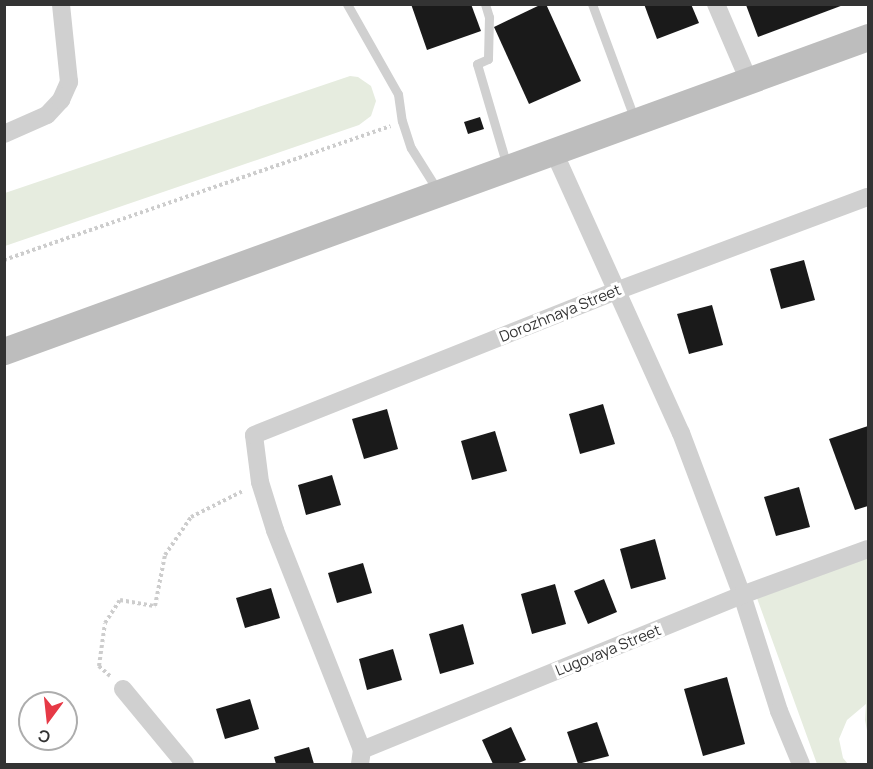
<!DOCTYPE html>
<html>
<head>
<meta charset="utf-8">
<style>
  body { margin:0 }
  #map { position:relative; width:873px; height:769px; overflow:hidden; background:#fff; font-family:Manrope,sans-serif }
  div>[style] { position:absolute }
  .green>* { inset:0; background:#e6ecdf }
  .building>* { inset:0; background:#1a1a1a }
  .path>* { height:4px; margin-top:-2px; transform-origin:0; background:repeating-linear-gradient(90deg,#cdcdcd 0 3px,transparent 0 6px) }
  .lane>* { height:9px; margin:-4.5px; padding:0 4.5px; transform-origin:4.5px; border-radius:4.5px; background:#d0d0d0 }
  .street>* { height:18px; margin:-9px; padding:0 9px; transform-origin:9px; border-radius:9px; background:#d0d0d0 }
  .secondary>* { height:27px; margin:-13.5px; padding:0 13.5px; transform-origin:13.5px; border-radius:13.5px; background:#bdbdbd }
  span { translate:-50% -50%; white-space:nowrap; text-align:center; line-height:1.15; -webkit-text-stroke:6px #fff; paint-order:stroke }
  .street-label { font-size:15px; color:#333 }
  .frame { position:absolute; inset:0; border:6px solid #333; pointer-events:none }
  .north { position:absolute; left:18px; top:691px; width:60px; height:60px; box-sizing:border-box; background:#fff; border:2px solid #adadad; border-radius:50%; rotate:195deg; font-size:16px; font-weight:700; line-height:24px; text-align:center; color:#333 }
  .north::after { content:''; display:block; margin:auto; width:21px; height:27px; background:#e63946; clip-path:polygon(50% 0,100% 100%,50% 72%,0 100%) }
</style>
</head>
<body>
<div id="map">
  <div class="green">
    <i style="clip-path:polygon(350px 76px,358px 77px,371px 86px,376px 101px,371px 116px,359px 125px,5px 246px,5px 193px)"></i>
    <i style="clip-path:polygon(868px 553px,868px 736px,865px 720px,866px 704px,847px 720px,839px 739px,843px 758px,848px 764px,817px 764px,754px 590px)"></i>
  </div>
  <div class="building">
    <i style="clip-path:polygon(411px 4px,471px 4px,481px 31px,427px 50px)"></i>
    <i style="clip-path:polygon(542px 4px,546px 4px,581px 81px,529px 104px,494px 27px)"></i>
    <i style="clip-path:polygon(644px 4px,691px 4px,699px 23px,657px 39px)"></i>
    <i style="clip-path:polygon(846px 4px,758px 37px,746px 5px,748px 4px)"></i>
    <i style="clip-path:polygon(480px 117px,484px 129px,468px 134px,464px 122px)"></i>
    <i style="clip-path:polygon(804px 260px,815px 300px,781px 309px,770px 269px)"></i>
    <i style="clip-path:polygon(712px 305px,723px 345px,689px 354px,677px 314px)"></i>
    <i style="clip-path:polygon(603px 404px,615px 444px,580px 454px,569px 414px)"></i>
    <i style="clip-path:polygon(387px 409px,398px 449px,364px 459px,352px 419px)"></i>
    <i style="clip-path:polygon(868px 426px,868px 506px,855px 510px,829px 439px)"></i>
    <i style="clip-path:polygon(495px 431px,507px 471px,472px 480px,461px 441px)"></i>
    <i style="clip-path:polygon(332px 475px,341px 505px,306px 515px,298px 485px)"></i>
    <i style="clip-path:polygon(799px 487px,810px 527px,776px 536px,764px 497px)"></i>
    <i style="clip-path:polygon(655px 539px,666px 579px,631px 589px,620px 549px)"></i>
    <i style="clip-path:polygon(363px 563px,372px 593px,337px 603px,328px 573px)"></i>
    <i style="clip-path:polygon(604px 579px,617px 612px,588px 624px,574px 591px)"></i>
    <i style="clip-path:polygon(555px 584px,566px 624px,532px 634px,521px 594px)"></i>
    <i style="clip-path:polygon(271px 588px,280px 618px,245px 628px,236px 598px)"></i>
    <i style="clip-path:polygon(463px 624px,474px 664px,440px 674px,429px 634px)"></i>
    <i style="clip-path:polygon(393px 649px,402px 680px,367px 690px,359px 659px)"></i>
    <i style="clip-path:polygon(727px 677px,745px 744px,703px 756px,684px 689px)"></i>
    <i style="clip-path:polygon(250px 699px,259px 729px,225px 739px,216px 709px)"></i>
    <i style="clip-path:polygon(597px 722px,609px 756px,578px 764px,567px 732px)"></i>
    <i style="clip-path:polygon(511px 727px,526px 760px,516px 764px,493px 764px,482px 740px)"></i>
    <i style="clip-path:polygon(309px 747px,314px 764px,276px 764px,274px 757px)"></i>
  </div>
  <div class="path">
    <i style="left:4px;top:260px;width:409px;rotate:-19.1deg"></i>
    <i style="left:110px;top:676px;width:15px;rotate:-138deg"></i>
    <i style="left:99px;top:666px;width:43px;rotate:-82.1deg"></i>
    <i style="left:105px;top:623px;width:27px;rotate:-57deg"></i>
    <i style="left:120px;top:600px;width:36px;rotate:10deg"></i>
    <i style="left:155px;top:606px;width:52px;rotate:-78.9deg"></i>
    <i style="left:165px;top:555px;width:46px;rotate:-55.6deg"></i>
    <i style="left:191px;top:517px;width:58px;rotate:-26.6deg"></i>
  </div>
  <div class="lane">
    <i style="left:347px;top:4px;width:103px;rotate:60.5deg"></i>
    <i style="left:398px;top:94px;width:27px;rotate:82deg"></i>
    <i style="left:402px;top:121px;width:28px;rotate:72deg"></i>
    <i style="left:411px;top:148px;width:51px;rotate:57.9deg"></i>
    <i style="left:485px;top:4px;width:14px;rotate:73deg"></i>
    <i style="left:489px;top:17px;width:42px;rotate:91.4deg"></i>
    <i style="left:488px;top:59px;width:12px;rotate:156deg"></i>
    <i style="left:477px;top:64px;width:106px;rotate:73.6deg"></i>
    <i style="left:592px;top:4px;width:124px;rotate:69.7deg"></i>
  </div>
  <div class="street">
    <i style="left:716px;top:4px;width:84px;rotate:66.8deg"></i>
    <i style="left:4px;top:134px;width:47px;rotate:-23.8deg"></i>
    <i style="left:47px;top:115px;width:21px;rotate:-47deg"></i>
    <i style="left:61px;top:100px;width:20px;rotate:-66deg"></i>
    <i style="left:69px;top:82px;width:78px;rotate:-95.9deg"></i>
    <i style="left:554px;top:152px;width:308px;rotate:65.7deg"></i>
    <i style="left:681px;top:433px;width:173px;rotate:69.4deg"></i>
    <i style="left:742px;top:595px;width:122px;rotate:72.3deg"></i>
    <i style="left:779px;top:711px;width:57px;rotate:67.5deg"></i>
    <i style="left:123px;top:689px;width:97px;rotate:50.4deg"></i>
    <i style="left:362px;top:750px;width:237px;rotate:-111.6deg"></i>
    <i style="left:275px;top:530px;width:50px;rotate:-107.4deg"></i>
    <i style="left:260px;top:482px;width:47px;rotate:-97.3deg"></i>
    <i style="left:254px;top:435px;width:390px;rotate:-21.7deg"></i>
    <i style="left:616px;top:291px;width:269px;rotate:-20.5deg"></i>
    <i style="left:360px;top:764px;width:14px;rotate:-82deg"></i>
    <i style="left:362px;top:750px;width:410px;rotate:-22.2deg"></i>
    <i style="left:742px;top:595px;width:134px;rotate:-20.1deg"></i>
  </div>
  <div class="secondary">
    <i style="left:4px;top:351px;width:919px;rotate:-19.97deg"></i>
  </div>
  <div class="street-label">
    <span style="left:560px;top:313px;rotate:-22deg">Dorozhnaya Street</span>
    <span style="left:608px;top:650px;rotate:-22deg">Lugovaya Street</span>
  </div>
  <div class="frame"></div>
  <div class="north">С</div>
</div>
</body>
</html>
